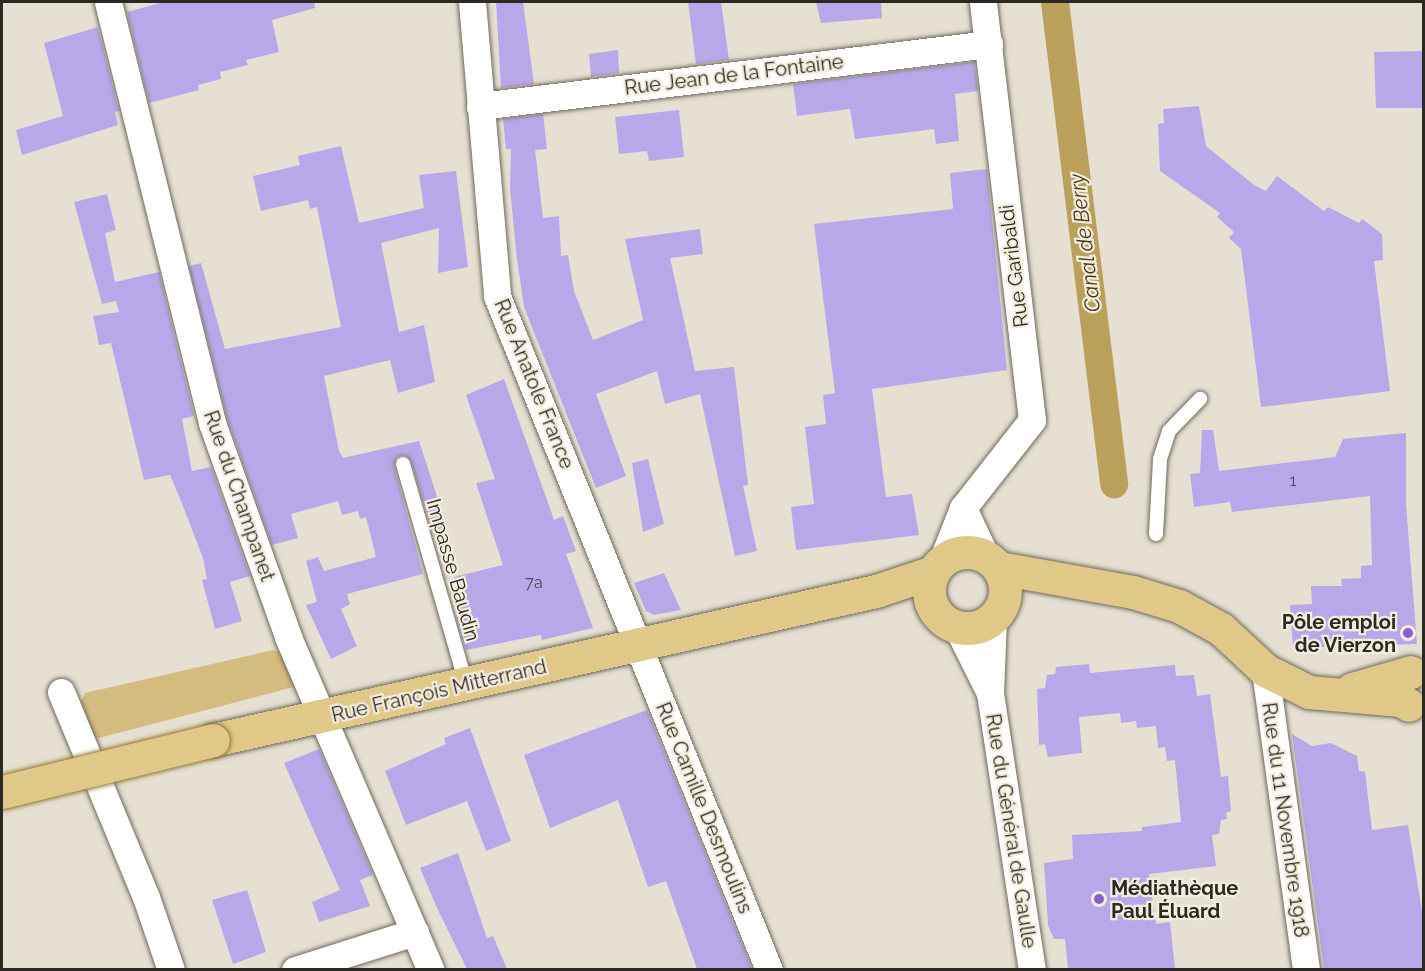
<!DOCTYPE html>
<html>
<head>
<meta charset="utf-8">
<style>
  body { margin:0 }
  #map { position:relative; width:1425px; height:971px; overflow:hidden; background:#e5e0d1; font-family:Raleway,sans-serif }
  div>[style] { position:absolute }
  .green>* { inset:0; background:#d4bc7f }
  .canal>* { height:28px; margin:-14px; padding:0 14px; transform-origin:14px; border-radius:14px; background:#bba05b }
  .building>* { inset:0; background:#b9a8e9 }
  .roads { filter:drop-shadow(0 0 2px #6e695c) drop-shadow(0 0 2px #6e695c) }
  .lane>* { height:14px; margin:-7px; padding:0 7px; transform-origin:7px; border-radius:7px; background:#fff }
  .street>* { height:27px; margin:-13.5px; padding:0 13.5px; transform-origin:13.5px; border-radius:13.5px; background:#fff }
  .primary>* { height:33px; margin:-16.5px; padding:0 16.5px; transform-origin:16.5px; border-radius:16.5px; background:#dfc888 }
  .primary>.ring { margin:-16.5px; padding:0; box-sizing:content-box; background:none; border:33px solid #dfc888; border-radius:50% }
  .bridges { filter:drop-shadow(0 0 2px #927931) drop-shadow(0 0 2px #927931) }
  .primary-bridge>* { height:33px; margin:-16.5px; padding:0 16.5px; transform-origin:16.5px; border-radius:16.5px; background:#dfc888 }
  .dots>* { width:16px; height:16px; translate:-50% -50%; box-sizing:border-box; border:3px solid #f3edde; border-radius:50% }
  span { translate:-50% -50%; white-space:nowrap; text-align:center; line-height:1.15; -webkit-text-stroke:4.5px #f3edde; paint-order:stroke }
  .number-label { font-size:16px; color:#4e4954 }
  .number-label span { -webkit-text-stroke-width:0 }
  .street-label { font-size:20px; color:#2b2923 }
  .poi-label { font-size:20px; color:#2b2923; font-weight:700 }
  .right { translate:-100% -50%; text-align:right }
  .left { translate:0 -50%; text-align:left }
  .water-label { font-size:21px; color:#443819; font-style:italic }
  .frame { position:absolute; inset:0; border:3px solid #2b2923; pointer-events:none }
</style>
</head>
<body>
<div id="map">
  <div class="green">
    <i style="clip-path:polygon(273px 650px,283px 654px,294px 687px,95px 739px,81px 702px,85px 693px)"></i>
  </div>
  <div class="canal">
    <i style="left:1055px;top:2px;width:486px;rotate:83deg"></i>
  </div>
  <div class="building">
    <i style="clip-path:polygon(164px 2px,314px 2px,315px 8px,272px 20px,279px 52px,246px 60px,248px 65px,220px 72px,221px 79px,198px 85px,199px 90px,149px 103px,127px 12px)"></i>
    <i style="clip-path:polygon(496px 2px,523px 2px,534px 84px,501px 88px)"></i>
    <i style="clip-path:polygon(688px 2px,721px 2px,729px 60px,696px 64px)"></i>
    <i style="clip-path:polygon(816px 2px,881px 2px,882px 18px,821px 23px)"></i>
    <i style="clip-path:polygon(98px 27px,119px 111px,115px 112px,118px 125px,22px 155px,16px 130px,63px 116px,44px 43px)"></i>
    <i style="clip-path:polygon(618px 50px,619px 73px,591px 77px,589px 54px)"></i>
    <i style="clip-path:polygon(1424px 51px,1424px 108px,1376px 108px,1374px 52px)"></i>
    <i style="clip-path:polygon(974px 62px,978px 91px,955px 94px,959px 141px,936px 144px,934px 129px,855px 139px,850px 109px,797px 116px,793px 84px)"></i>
    <i style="clip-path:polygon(1199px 106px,1206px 146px,1254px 185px,1266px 191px,1277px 176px,1324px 211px,1328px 207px,1359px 223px,1362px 219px,1382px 234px,1383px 260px,1374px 261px,1390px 391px,1261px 407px,1241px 249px,1229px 238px,1234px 232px,1217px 217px,1220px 213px,1160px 171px,1158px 124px,1164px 123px,1163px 109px)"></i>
    <i style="clip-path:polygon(679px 110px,684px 157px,649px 161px,647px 151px,619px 154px,615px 117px)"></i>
    <i style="clip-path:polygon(543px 114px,547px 149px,535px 150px,543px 218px,559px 216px,561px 256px,568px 255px,574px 291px,593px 340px,643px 320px,625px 239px,700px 229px,703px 254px,670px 258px,695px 371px,734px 367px,748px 485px,743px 486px,757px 551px,735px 556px,700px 394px,665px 404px,657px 371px,596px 394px,626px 476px,596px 488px,524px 307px,517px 259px,510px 189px,511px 149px,506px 149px,503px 119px)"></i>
    <i style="clip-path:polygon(341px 146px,359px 223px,424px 208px,419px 175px,456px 171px,468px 267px,438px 273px,439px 228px,381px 243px,399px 332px,424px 325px,435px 382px,398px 393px,390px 360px,324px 376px,339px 451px,343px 458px,419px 441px,447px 527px,432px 531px,411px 461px,405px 455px,397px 457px,394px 466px,423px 574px,347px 594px,350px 604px,341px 609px,357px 646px,331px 659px,306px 605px,317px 602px,306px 561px,318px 557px,324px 571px,376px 557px,366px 517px,360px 519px,358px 511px,342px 515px,338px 501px,291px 514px,298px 538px,272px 545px,227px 418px,189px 266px,201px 263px,225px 349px,341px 327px,317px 207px,310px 209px,308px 200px,261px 211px,253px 176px,300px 165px,298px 156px)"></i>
    <i style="clip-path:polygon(987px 169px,1007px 370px,872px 389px,886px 497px,912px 494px,919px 535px,796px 550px,791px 507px,814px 504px,805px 427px,826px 424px,823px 395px,835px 393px,814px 224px,953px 209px,950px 173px)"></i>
    <i style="clip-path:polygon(107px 194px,116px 230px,105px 233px,115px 282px,159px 272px,194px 416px,182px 419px,192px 471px,211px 467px,250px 576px,230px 582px,242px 621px,215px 629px,202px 580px,207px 579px,203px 558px,183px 506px,170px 475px,144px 480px,111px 343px,99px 345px,93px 316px,119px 312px,116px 301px,102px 304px,74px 202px)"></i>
    <i style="clip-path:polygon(504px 379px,554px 520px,563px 516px,576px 551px,566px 554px,593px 628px,542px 640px,541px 635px,466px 650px,456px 617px,463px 616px,454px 577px,503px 565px,476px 483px,495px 479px,466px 395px)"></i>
    <i style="clip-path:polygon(1202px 430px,1213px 430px,1219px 471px,1335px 457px,1343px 439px,1406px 433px,1406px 504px,1417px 644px,1293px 648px,1290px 605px,1312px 604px,1311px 586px,1342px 586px,1341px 579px,1361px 578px,1361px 566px,1372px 565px,1370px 496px,1232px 512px,1230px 502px,1194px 507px,1190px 474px,1200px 473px)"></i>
    <i style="clip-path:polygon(648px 459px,664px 524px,643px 532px,632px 463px)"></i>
    <i style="clip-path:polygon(664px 573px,681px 610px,654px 615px,646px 611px,634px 583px)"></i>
    <i style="clip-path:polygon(1089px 664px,1090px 673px,1175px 665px,1176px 676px,1194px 675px,1197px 696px,1210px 694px,1221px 777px,1228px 776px,1231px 811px,1226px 813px,1227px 819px,1221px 820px,1219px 834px,1212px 835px,1216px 866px,1149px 874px,1156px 924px,1170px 922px,1175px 969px,1068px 969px,1065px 939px,1054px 939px,1048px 925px,1044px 863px,1073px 859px,1072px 835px,1142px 831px,1142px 827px,1181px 822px,1175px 760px,1167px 761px,1165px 747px,1158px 748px,1156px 726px,1137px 728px,1136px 721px,1121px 723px,1120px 713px,1079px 717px,1082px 753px,1048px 757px,1045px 744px,1039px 745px,1037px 689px,1045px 688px,1047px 675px,1055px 674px,1056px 667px)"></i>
    <i style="clip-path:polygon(647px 710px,752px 969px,697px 969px,666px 881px,648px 887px,618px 800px,550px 828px,524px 755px)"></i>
    <i style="clip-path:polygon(470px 728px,511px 841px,486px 851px,467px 801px,406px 825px,385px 771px,446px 744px,444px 738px)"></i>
    <i style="clip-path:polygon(1292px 734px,1312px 746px,1331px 743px,1357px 756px,1359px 771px,1365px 772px,1372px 830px,1408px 825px,1424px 923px,1424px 969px,1324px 969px)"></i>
    <i style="clip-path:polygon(319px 749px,373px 875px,360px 880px,370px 906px,319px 922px,312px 902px,340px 890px,284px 763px)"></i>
    <i style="clip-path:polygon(458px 853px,487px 938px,493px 936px,507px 969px,467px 969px,437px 908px,420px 868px)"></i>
    <i style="clip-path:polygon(247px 890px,266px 952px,233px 964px,212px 900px)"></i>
  </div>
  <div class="roads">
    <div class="lane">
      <i style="left:403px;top:464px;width:229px;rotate:74deg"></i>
      <i style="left:1156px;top:534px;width:75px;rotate:-86.9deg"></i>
      <i style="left:1160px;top:459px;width:29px;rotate:-72deg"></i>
      <i style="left:1169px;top:431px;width:45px;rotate:-45.9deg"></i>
    </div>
    <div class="street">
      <i style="left:108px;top:2px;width:434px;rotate:76.1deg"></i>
      <i style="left:212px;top:423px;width:227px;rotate:70.4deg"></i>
      <i style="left:288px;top:637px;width:362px;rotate:66.8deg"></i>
      <i style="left:472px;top:2px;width:295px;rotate:85.1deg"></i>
      <i style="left:497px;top:296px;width:727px;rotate:68.02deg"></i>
      <i style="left:480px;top:106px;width:513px;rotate:-6.94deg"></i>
      <i style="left:963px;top:508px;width:52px;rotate:64.9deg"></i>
      <i style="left:942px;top:561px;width:57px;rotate:-68.4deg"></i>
      <i style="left:963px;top:508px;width:112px;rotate:-51.9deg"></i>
      <i style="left:1032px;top:420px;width:421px;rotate:-96.7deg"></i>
      <i style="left:993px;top:619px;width:74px;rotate:92.3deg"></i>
      <i style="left:990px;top:693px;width:280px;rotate:81.4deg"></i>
      <i style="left:957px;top:627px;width:74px;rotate:63.4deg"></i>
      <i style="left:1265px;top:670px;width:303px;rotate:82.2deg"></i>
      <i style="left:61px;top:692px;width:222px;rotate:67.5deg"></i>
      <i style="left:146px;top:897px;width:77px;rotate:71.1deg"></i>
      <i style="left:295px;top:970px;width:126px;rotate:-17.6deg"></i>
    </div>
    <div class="primary">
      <i class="ring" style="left:929px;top:552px;width:43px;height:43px"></i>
      <i style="left:999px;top:568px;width:136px;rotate:10.2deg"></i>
      <i style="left:1133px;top:592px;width:48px;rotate:16.9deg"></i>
      <i style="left:1179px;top:606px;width:48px;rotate:28.7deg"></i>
      <i style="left:1221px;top:629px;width:60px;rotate:43deg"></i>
      <i style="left:1265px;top:670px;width:49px;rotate:26.6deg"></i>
      <i style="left:1309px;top:692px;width:92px;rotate:5deg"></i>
      <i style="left:1401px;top:700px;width:9px;rotate:32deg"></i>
      <i style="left:1352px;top:689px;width:61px;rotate:-16.1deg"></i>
      <i style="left:213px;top:740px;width:680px;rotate:-12.67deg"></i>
      <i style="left:876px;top:591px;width:60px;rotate:-18.4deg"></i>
    </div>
  </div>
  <div class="bridges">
    <div class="primary-bridge">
      <i style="left:2px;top:792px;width:217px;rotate:-13.8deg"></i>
    </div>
  </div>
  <div class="dots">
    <i style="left:1408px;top:633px;background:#875ed8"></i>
    <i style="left:1099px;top:899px;background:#875ed8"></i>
  </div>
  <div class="number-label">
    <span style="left:1293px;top:481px">1</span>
    <span style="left:534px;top:583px">7a</span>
  </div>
  <div class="street-label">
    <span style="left:734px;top:75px;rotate:-7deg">Rue Jean de la Fontaine</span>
    <span style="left:1014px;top:266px;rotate:-97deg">Rue Garibaldi</span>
    <span style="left:534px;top:384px;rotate:68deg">Rue Anatole France</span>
    <span style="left:239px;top:496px;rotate:71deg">Rue du Champanet</span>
    <span style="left:453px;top:570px;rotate:74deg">Impasse Baudin</span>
    <span style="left:439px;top:691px;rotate:-13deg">Rue François Mitterrand</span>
    <span style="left:704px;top:808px;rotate:68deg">Rue Camille Desmoulins</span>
    <span style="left:1285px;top:820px;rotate:82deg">Rue du 11 Novembre 1918</span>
    <span style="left:1011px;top:831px;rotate:81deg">Rue du Général de Gaulle</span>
  </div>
  <div class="poi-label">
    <span class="right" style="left:1396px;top:634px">Pôle emploi<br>de Vierzon</span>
    <span class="left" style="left:1111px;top:900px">Médiathèque<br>Paul Éluard</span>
  </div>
  <div class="water-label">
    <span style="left:1085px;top:243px;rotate:-97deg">Canal de Berry</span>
  </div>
  <div class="frame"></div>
</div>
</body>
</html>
